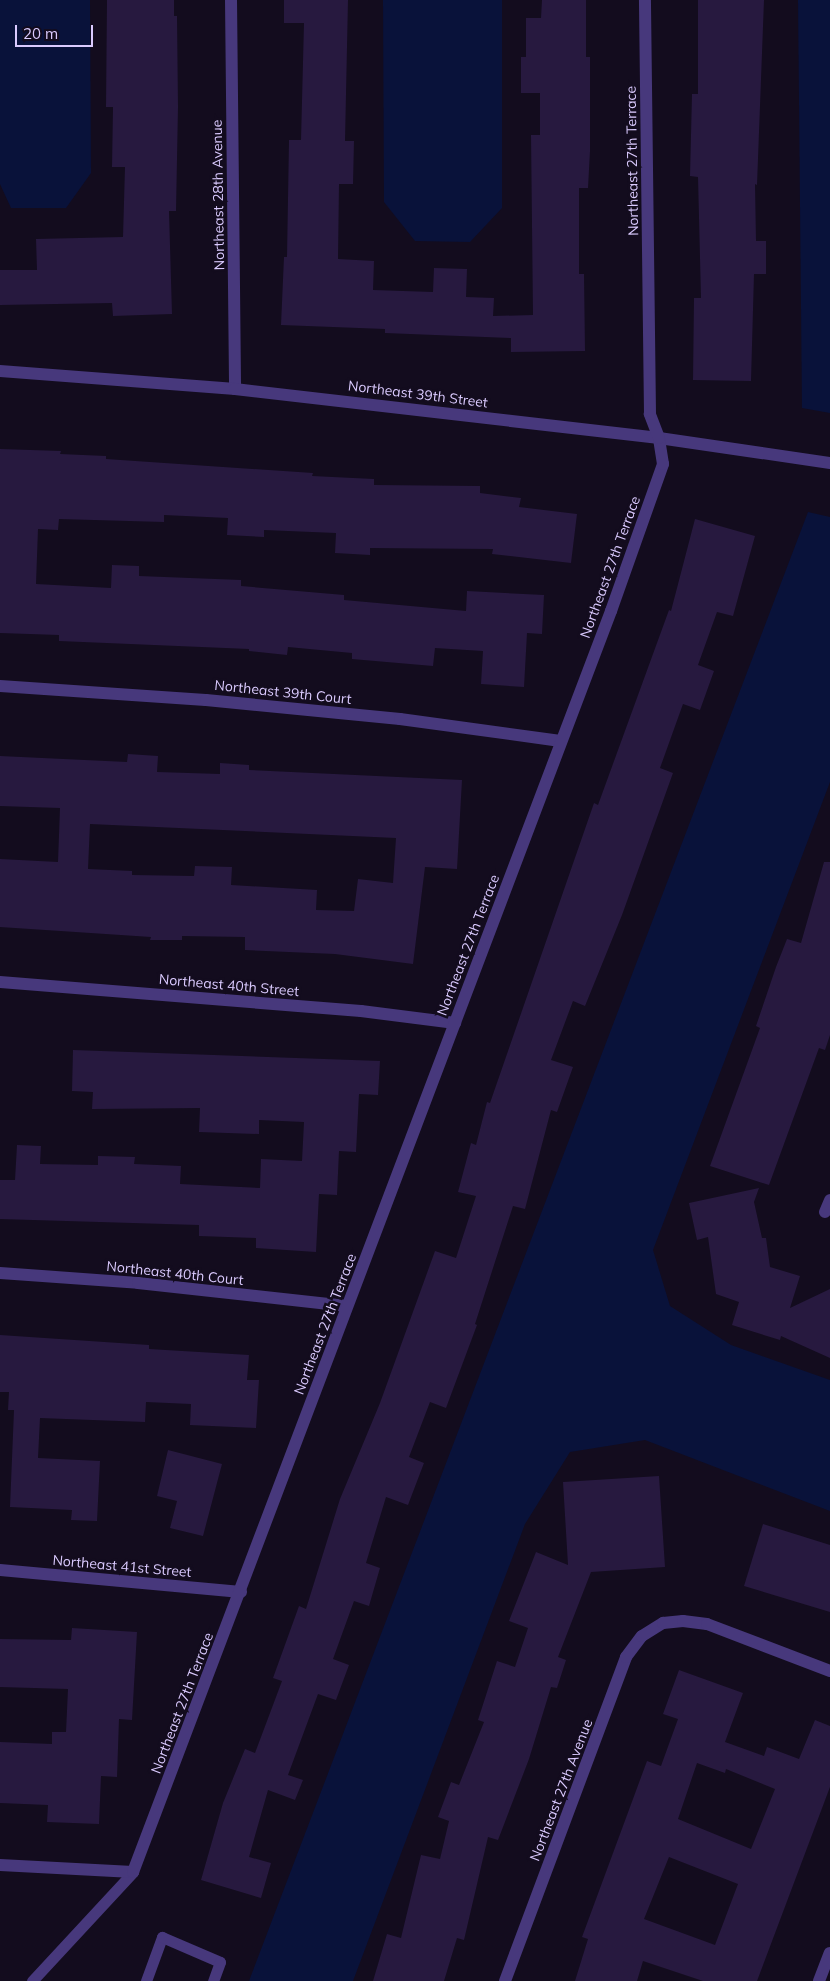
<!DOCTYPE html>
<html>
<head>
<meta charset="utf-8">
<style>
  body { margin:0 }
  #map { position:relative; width:830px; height:1981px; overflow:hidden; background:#130c1e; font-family:Mulish,sans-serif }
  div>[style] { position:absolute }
  .water>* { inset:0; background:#09123a }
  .building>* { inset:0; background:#27193f }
  .service>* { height:11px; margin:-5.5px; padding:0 5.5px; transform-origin:5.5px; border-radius:5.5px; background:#47387c }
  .minor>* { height:12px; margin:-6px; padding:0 6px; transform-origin:6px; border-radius:6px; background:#47387c }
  span { translate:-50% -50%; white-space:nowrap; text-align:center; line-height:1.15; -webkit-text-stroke:5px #130c1e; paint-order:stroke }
  .street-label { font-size:14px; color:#dacafe }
  .scale { position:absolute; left:15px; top:25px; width:78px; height:22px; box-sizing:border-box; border:2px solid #dacafe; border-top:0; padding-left:6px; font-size:15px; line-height:18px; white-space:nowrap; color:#dacafe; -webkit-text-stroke:4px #130c1e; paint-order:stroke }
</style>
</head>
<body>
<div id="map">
  <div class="water">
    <i style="clip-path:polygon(0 0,90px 0,91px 173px,66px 208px,11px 208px,0 184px)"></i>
    <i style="clip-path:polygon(383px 0,502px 0,502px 208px,470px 242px,415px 241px,384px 202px)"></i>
    <i style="clip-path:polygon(798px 0,830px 0,830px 413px,802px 408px)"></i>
    <i style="clip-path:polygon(808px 512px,830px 517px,830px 782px,653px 1250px,670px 1306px,731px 1345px,830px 1380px,830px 1511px,645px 1440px,570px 1452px,525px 1524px,353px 1981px,249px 1981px)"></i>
  </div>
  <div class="building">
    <i style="clip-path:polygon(107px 0,174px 0,174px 16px,177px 16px,178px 107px,176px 211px,169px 211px,172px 314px,113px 316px,112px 303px,0 305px,0 270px,37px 270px,36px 239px,123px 237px,125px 167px,112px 167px,113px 107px,106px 107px)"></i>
    <i style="clip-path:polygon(284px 0,348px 0,345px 141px,354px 141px,353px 184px,339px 184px,338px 259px,374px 261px,373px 290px,433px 292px,434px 268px,467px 269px,466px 297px,494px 298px,493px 316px,533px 315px,531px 135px,540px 135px,540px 93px,521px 93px,521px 57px,526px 57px,526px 18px,541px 18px,542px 0,586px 0,586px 57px,590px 57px,590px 151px,588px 188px,579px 188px,579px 274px,584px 274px,585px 351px,511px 352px,511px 338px,385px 333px,385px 329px,281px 325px,284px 257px,287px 257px,289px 140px,301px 140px,304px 23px,284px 23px)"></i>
    <i style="clip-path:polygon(698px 0,764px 0,757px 185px,755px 184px,756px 241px,766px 241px,766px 274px,754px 274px,751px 381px,693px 380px,694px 298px,701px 298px,698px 177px,690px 176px,692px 94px,698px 94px)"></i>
    <i style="clip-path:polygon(0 449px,61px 451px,60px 454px,106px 456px,106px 459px,313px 473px,312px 476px,374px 479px,374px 485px,480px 486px,480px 493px,521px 498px,519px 507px,577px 514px,571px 563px,492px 554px,493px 549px,370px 548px,370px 555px,335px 553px,336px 533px,264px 530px,264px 537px,227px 535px,228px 518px,164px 515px,164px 522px,59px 519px,58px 530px,38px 529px,36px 584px,111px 588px,112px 565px,139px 566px,139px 576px,241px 580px,241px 586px,344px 595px,344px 600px,466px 611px,467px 591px,544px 595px,542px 634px,527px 633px,524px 687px,481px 684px,483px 651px,435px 648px,433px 666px,352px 659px,352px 653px,288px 647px,287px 655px,249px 651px,249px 649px,59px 641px,59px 635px,0 633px)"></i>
    <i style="clip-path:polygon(695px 519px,755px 536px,733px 616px,717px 612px,698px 665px,714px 671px,700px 710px,683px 704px,660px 768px,673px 773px,622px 915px,585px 1006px,573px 1001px,551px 1060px,573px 1067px,557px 1112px,551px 1110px,525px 1209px,513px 1206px,475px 1324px,477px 1325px,446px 1408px,430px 1402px,409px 1457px,424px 1463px,408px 1505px,386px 1497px,366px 1563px,380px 1568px,369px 1606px,354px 1601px,333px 1659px,349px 1665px,336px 1700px,318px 1694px,288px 1775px,303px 1780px,295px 1800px,268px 1790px,249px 1857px,271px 1863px,261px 1898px,201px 1880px,223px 1803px,245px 1749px,255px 1753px,282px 1681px,273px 1678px,299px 1606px,306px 1609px,340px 1499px,380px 1403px,435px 1251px,456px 1258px,476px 1196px,458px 1192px,471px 1143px,476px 1145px,487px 1102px,490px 1103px,594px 803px,598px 805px,669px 610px,671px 611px)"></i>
    <i style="clip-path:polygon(evenodd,128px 754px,158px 756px,157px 772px,220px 774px,220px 763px,249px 765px,249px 770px,462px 780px,457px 869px,425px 867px,413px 964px,335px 954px,245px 950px,245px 937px,182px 936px,182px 940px,150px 940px,151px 937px,0 927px,0 859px,58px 862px,60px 808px,0 806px,0 756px,127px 762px,128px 754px,90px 824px,396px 838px,393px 883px,358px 879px,354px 911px,316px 910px,317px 890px,231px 885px,232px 867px,195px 866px,194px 876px,132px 875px,132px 871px,88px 869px,90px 824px)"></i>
    <i style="clip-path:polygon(824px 862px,830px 862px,830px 1035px,825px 1050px,819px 1048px,769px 1185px,710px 1166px,760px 1028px,756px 1026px,776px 967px,787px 939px,801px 943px)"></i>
    <i style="clip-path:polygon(73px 1050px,380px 1061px,378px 1095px,359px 1094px,356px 1152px,339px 1151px,337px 1195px,319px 1194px,316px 1252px,256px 1248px,256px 1238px,199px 1236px,199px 1225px,0 1219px,0 1180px,15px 1180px,17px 1145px,41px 1146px,40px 1164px,98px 1165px,98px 1156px,135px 1157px,134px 1164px,181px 1166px,180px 1184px,260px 1188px,261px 1159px,302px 1161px,304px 1122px,259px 1120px,259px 1134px,199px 1132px,200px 1108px,92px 1109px,93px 1092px,72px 1091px)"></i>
    <i style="clip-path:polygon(759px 1188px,754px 1202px,762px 1238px,766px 1238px,770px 1267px,800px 1276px,790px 1308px,830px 1289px,830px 1358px,781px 1336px,780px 1340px,732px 1325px,739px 1302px,716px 1294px,708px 1237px,697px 1240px,689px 1203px)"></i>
    <i style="clip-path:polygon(0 1335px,149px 1345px,149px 1349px,249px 1355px,247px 1380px,259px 1380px,256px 1428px,190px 1425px,191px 1404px,146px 1402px,145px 1422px,40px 1418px,38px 1458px,100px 1461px,97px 1521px,71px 1520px,72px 1510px,10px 1507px,14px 1410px,8px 1410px,9px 1392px,0 1392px)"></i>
    <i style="clip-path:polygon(168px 1450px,222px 1464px,203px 1536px,170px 1528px,177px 1501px,157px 1496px)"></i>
    <i style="clip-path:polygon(659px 1476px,665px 1567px,591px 1572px,558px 1657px,566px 1660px,557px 1688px,551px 1687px,529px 1759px,498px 1840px,488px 1837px,464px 1940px,457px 1938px,444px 1981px,373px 1981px,387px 1934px,401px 1938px,421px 1855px,440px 1859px,449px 1821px,438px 1817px,451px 1782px,459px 1785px,484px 1722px,478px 1720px,497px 1661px,515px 1667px,528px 1628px,509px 1621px,536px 1552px,568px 1565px,563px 1482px)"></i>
    <i style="clip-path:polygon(763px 1524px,830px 1545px,830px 1612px,744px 1586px)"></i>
    <i style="clip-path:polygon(72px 1628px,137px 1632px,132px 1720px,119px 1719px,117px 1777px,101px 1776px,99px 1824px,47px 1822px,48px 1805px,0 1803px,0 1742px,52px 1744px,52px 1732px,66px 1732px,68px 1689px,0 1687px,0 1639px,71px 1640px)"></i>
    <i style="clip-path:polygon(evenodd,679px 1670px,743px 1693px,725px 1742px,764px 1756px,767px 1747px,799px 1759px,815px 1720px,830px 1726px,830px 1787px,757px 1981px,703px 1981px,643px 1961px,637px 1981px,575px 1981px,588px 1939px,582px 1937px,647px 1761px,661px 1766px,678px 1719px,663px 1714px,679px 1670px,697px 1763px,725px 1773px,726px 1769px,775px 1789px,751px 1849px,678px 1819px,697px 1763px,679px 1670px,669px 1857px,738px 1884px,715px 1945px,644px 1919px,669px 1857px)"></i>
  </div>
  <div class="service">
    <i style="left:32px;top:1981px;width:149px;rotate:-47.2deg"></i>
    <i style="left:146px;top:1981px;width:47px;rotate:-70deg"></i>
    <i style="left:162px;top:1937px;width:63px;rotate:23.3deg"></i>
    <i style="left:220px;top:1962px;width:20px;rotate:110deg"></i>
  </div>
  <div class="minor">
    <i style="left:231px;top:0;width:389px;rotate:89.4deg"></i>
    <i style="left:0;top:371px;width:236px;rotate:4.4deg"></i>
    <i style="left:235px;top:389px;width:427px;rotate:6.6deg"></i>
    <i style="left:659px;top:438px;width:173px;rotate:8.3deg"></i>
    <i style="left:0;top:686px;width:206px;rotate:3.9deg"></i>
    <i style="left:206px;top:700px;width:195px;rotate:5.6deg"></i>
    <i style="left:400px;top:719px;width:162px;rotate:7.8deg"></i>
    <i style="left:0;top:982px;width:362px;rotate:4.6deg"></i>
    <i style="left:361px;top:1011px;width:95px;rotate:7.3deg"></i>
    <i style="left:825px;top:1212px;width:13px;rotate:-67deg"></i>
    <i style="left:0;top:1273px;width:138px;rotate:4.1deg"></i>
    <i style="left:138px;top:1283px;width:210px;rotate:6.3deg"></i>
    <i style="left:0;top:1570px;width:242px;rotate:5.2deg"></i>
    <i style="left:0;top:1865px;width:133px;rotate:3deg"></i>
    <i style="left:133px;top:1872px;width:1349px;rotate:-69.24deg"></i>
    <i style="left:611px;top:611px;width:156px;rotate:-70.5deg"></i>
    <i style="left:663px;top:464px;width:26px;rotate:-99deg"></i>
    <i style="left:659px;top:438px;width:26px;rotate:-111deg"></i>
    <i style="left:650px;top:414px;width:414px;rotate:-90.7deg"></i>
    <i style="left:505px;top:1981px;width:346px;rotate:-69.5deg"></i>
    <i style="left:626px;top:1657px;width:26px;rotate:-53deg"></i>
    <i style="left:642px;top:1636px;width:25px;rotate:-32deg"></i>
    <i style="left:663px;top:1623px;width:20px;rotate:-6deg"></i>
    <i style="left:683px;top:1621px;width:24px;rotate:7deg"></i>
    <i style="left:707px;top:1624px;width:132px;rotate:20.9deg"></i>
    <i style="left:819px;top:1981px;width:30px;rotate:-69deg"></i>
  </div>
  <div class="street-label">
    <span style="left:632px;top:161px;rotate:-91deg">Northeast 27th Terrace</span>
    <span style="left:218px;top:195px;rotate:-91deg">Northeast 28th Avenue</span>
    <span style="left:418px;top:394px;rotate:7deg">Northeast 39th Street</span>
    <span style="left:610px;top:567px;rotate:-70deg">Northeast 27th Terrace</span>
    <span style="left:283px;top:692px;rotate:6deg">Northeast 39th Court</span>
    <span style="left:468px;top:945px;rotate:-69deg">Northeast 27th Terrace</span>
    <span style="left:229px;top:985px;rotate:5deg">Northeast 40th Street</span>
    <span style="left:175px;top:1273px;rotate:6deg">Northeast 40th Court</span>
    <span style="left:325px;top:1324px;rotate:-69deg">Northeast 27th Terrace</span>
    <span style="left:122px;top:1566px;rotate:5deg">Northeast 41st Street</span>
    <span style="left:182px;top:1703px;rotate:-69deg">Northeast 27th Terrace</span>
    <span style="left:561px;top:1790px;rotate:-69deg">Northeast 27th Avenue</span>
  </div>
  <div class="scale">20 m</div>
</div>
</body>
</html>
